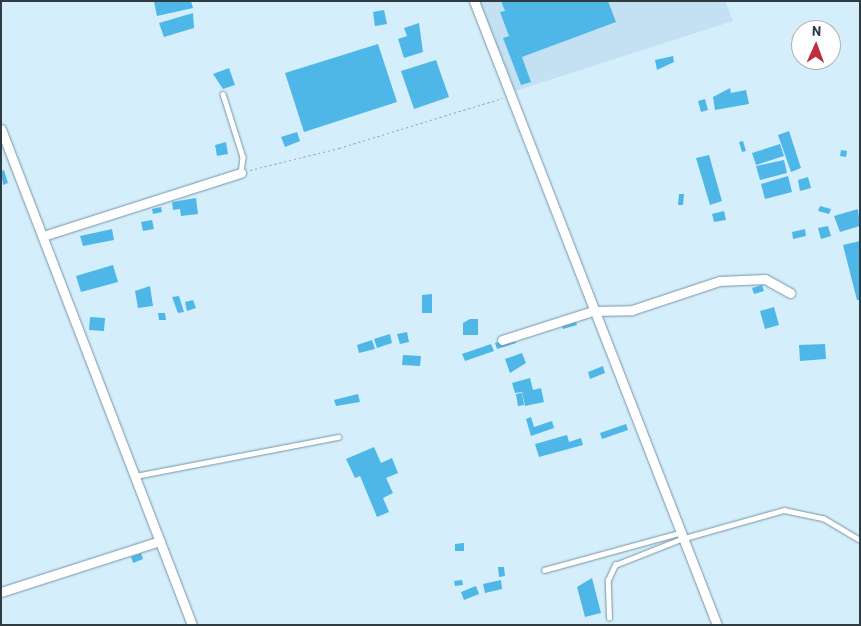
<!DOCTYPE html>
<html>
<head>
<meta charset="utf-8">
<style>
  body { margin:0 }
  #map { position:relative; width:861px; height:626px; overflow:hidden; background:#d5eefc; font-family:Barlow,sans-serif }
  div>[style] { position:absolute }
  .built>* { inset:0; background:#c3e1f3 }
  .building>* { inset:0; background:#4eb7e7 }
  .path>* { height:1px; margin-top:-0.5px; transform-origin:0; background:repeating-linear-gradient(90deg,#9aaeba 0 2.5px,transparent 0 5px) }
  .roads { filter:drop-shadow(0 0 1px #7794a4) drop-shadow(0 0 1px #7794a4) }
  .lane>* { height:4.5px; margin:-2.25px; padding:0 2.25px; transform-origin:2.25px; border-radius:2.25px; background:#fff }
  .street>* { height:9px; margin:-4.5px; padding:0 4.5px; transform-origin:4.5px; border-radius:4.5px; background:#fff }
  span { translate:-50% -50%; white-space:nowrap; text-align:center; line-height:1.15; -webkit-text-stroke:5px #fff; paint-order:stroke }
  .frame { position:absolute; inset:0; border:2px solid #2e3b42; pointer-events:none }
  .north { position:absolute; left:791px; top:20px; width:50px; height:50px; box-sizing:border-box; background:#fff; border:1px solid #abb1b3; border-radius:50%; rotate:2deg; font-size:14px; font-weight:700; line-height:20px; text-align:center; color:#2e3b42 }
  .north::after { content:''; display:block; margin:auto; width:18px; height:22px; background:#bf2e3d; clip-path:polygon(50% 0,100% 100%,50% 72%,0 100%) }
</style>
</head>
<body>
<div id="map">
  <div class="built">
    <i style="clip-path:polygon(478px 1px,725px 1px,733px 21px,515px 91px)"></i>
  </div>
  <div class="building">
    <i style="clip-path:polygon(158px 1px,191px 1px,193px 8px,157px 16px,154px 2px)"></i>
    <i style="clip-path:polygon(501px 1px,608px 1px,616px 22px,522px 57px,531px 82px,521px 85px,503px 38px,509px 36px,500px 12px,505px 11px)"></i>
    <i style="clip-path:polygon(384px 10px,387px 24px,375px 26px,373px 12px)"></i>
    <i style="clip-path:polygon(193px 13px,194px 28px,164px 37px,159px 23px)"></i>
    <i style="clip-path:polygon(419px 23px,423px 52px,404px 58px,398px 39px,407px 36px,404px 28px)"></i>
    <i style="clip-path:polygon(378px 44px,397px 102px,304px 132px,285px 73px)"></i>
    <i style="clip-path:polygon(673px 56px,674px 62px,657px 70px,655px 60px)"></i>
    <i style="clip-path:polygon(436px 60px,449px 97px,414px 109px,401px 71px)"></i>
    <i style="clip-path:polygon(229px 68px,235px 85px,223px 89px,213px 74px)"></i>
    <i style="clip-path:polygon(730px 88px,731px 93px,746px 90px,749px 104px,715px 110px,713px 97px)"></i>
    <i style="clip-path:polygon(705px 99px,708px 110px,701px 112px,698px 101px)"></i>
    <i style="clip-path:polygon(789px 131px,801px 168px,791px 172px,778px 135px)"></i>
    <i style="clip-path:polygon(297px 132px,300px 141px,285px 147px,281px 137px)"></i>
    <i style="clip-path:polygon(743px 141px,746px 151px,742px 152px,739px 142px)"></i>
    <i style="clip-path:polygon(226px 142px,228px 154px,217px 156px,215px 145px)"></i>
    <i style="clip-path:polygon(780px 144px,784px 156px,756px 165px,752px 153px)"></i>
    <i style="clip-path:polygon(841px 150px,847px 151px,846px 157px,840px 156px)"></i>
    <i style="clip-path:polygon(709px 155px,722px 201px,710px 205px,696px 158px)"></i>
    <i style="clip-path:polygon(784px 160px,787px 173px,760px 180px,756px 166px)"></i>
    <i style="clip-path:polygon(4px 170px,8px 183px,3px 185px,1px 171px)"></i>
    <i style="clip-path:polygon(788px 176px,792px 192px,765px 199px,761px 184px)"></i>
    <i style="clip-path:polygon(808px 177px,811px 188px,800px 191px,798px 180px)"></i>
    <i style="clip-path:polygon(679px 194px,684px 194px,683px 205px,678px 205px)"></i>
    <i style="clip-path:polygon(196px 198px,198px 214px,181px 216px,180px 209px,173px 210px,172px 202px)"></i>
    <i style="clip-path:polygon(820px 206px,831px 209px,829px 214px,818px 211px)"></i>
    <i style="clip-path:polygon(161px 207px,162px 212px,153px 214px,152px 209px)"></i>
    <i style="clip-path:polygon(858px 209px,860px 226px,840px 232px,834px 216px)"></i>
    <i style="clip-path:polygon(724px 211px,726px 220px,714px 222px,712px 214px)"></i>
    <i style="clip-path:polygon(152px 220px,154px 229px,143px 231px,141px 222px)"></i>
    <i style="clip-path:polygon(828px 226px,831px 236px,821px 239px,818px 228px)"></i>
    <i style="clip-path:polygon(112px 229px,114px 240px,83px 246px,80px 236px)"></i>
    <i style="clip-path:polygon(805px 229px,806px 236px,793px 239px,792px 232px)"></i>
    <i style="clip-path:polygon(860px 241px,860px 300px,857px 300px,843px 245px)"></i>
    <i style="clip-path:polygon(113px 265px,118px 282px,81px 292px,76px 276px)"></i>
    <i style="clip-path:polygon(762px 285px,764px 291px,754px 294px,752px 288px)"></i>
    <i style="clip-path:polygon(150px 286px,153px 306px,138px 308px,135px 291px)"></i>
    <i style="clip-path:polygon(432px 294px,432px 313px,422px 313px,422px 295px)"></i>
    <i style="clip-path:polygon(179px 296px,184px 312px,178px 313px,172px 297px)"></i>
    <i style="clip-path:polygon(193px 300px,196px 308px,187px 311px,185px 302px)"></i>
    <i style="clip-path:polygon(774px 307px,779px 325px,765px 329px,760px 311px)"></i>
    <i style="clip-path:polygon(158px 313px,165px 313px,166px 320px,159px 320px)"></i>
    <i style="clip-path:polygon(90px 317px,105px 318px,104px 331px,89px 330px)"></i>
    <i style="clip-path:polygon(470px 319px,478px 319px,478px 335px,463px 335px,463px 323px)"></i>
    <i style="clip-path:polygon(575px 319px,577px 325px,563px 329px,561px 323px)"></i>
    <i style="clip-path:polygon(407px 332px,409px 342px,400px 344px,397px 334px)"></i>
    <i style="clip-path:polygon(390px 334px,392px 343px,377px 348px,374px 339px)"></i>
    <i style="clip-path:polygon(514px 338px,516px 343px,497px 349px,495px 343px)"></i>
    <i style="clip-path:polygon(372px 340px,375px 349px,359px 353px,357px 345px)"></i>
    <i style="clip-path:polygon(491px 344px,494px 351px,465px 361px,462px 354px)"></i>
    <i style="clip-path:polygon(825px 344px,826px 359px,800px 361px,799px 345px)"></i>
    <i style="clip-path:polygon(522px 353px,526px 363px,510px 373px,505px 359px)"></i>
    <i style="clip-path:polygon(403px 355px,421px 356px,420px 366px,402px 365px)"></i>
    <i style="clip-path:polygon(603px 366px,605px 373px,590px 379px,588px 372px)"></i>
    <i style="clip-path:polygon(530px 378px,533px 390px,541px 388px,544px 402px,525px 406px,522px 392px,515px 393px,512px 383px)"></i>
    <i style="clip-path:polygon(522px 393px,524px 405px,518px 406px,516px 394px)"></i>
    <i style="clip-path:polygon(358px 394px,360px 402px,336px 406px,334px 400px)"></i>
    <i style="clip-path:polygon(531px 417px,534px 427px,552px 421px,554px 428px,531px 436px,526px 419px)"></i>
    <i style="clip-path:polygon(626px 424px,628px 430px,602px 439px,600px 433px)"></i>
    <i style="clip-path:polygon(567px 435px,569px 442px,581px 438px,583px 445px,539px 457px,535px 444px)"></i>
    <i style="clip-path:polygon(374px 447px,381px 463px,392px 458px,398px 473px,386px 478px,393px 493px,383px 498px,389px 512px,377px 517px,360px 476px,355px 478px,346px 459px)"></i>
    <i style="clip-path:polygon(464px 543px,464px 551px,455px 551px,455px 544px)"></i>
    <i style="clip-path:polygon(141px 553px,143px 559px,133px 563px,131px 557px)"></i>
    <i style="clip-path:polygon(498px 567px,504px 567px,505px 576px,499px 577px)"></i>
    <i style="clip-path:polygon(592px 578px,601px 613px,585px 617px,577px 587px)"></i>
    <i style="clip-path:polygon(462px 580px,463px 585px,455px 586px,454px 581px)"></i>
    <i style="clip-path:polygon(501px 580px,502px 589px,485px 593px,483px 584px)"></i>
    <i style="clip-path:polygon(476px 586px,479px 594px,464px 600px,461px 592px)"></i>
  </div>
  <div class="path">
    <i style="left:250px;top:170px;width:92px;rotate:-13.9deg"></i>
    <i style="left:339px;top:148px;width:171px;rotate:-17deg"></i>
  </div>
  <div class="roads">
    <div class="lane">
      <i style="left:223px;top:94px;width:66px;rotate:72.4deg"></i>
      <i style="left:243px;top:157px;width:16px;rotate:97deg"></i>
      <i style="left:135px;top:476px;width:207px;rotate:-10.9deg"></i>
      <i style="left:544px;top:570px;width:140px;rotate:-15.3deg"></i>
      <i style="left:609px;top:618px;width:38px;rotate:-92deg"></i>
      <i style="left:608px;top:580px;width:17px;rotate:-65deg"></i>
      <i style="left:615px;top:565px;width:71px;rotate:-21.5deg"></i>
      <i style="left:681px;top:539px;width:107px;rotate:-15.7deg"></i>
      <i style="left:784px;top:510px;width:40px;rotate:12deg"></i>
      <i style="left:823px;top:518px;width:43px;rotate:30.7deg"></i>
    </div>
    <div class="street">
      <i style="left:474px;top:1px;width:670px;rotate:68.72deg"></i>
      <i style="left:1px;top:129px;width:532px;rotate:68.94deg"></i>
      <i style="left:43px;top:236px;width:208px;rotate:-17.7deg"></i>
      <i style="left:502px;top:340px;width:96px;rotate:-17.7deg"></i>
      <i style="left:593px;top:311px;width:39px;rotate:-1deg"></i>
      <i style="left:632px;top:310px;width:92px;rotate:-18.4deg"></i>
      <i style="left:719px;top:281px;width:46px;rotate:-2.5deg"></i>
      <i style="left:765px;top:279px;width:29px;rotate:29deg"></i>
      <i style="left:1px;top:592px;width:167px;rotate:-17.8deg"></i>
    </div>
  </div>
  <div class="frame"></div>
  <div class="north">N</div>
</div>
</body>
</html>
